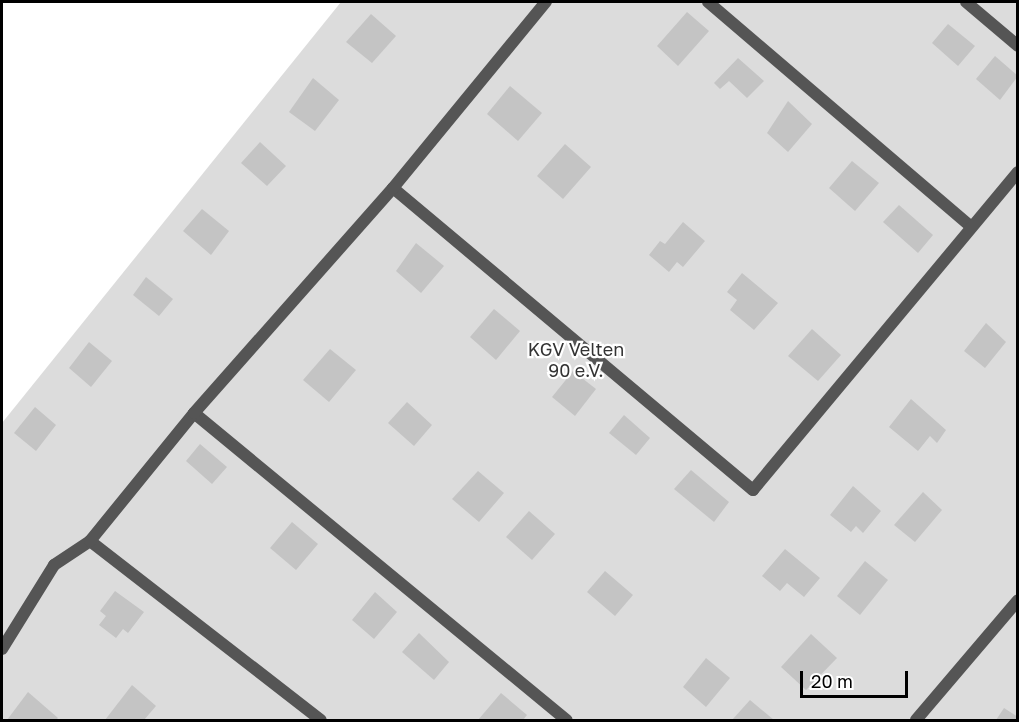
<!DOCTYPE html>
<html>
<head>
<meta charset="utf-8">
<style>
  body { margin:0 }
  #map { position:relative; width:1019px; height:722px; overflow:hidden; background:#fff; font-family:"Golos Text",sans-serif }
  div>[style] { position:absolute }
  .green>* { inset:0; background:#dcdcdc }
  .building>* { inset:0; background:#c4c4c4 }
  .lane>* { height:12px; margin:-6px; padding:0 6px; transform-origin:6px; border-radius:6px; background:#555 }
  span { translate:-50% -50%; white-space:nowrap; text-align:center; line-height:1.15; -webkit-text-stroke:4.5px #fff; paint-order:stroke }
  .park-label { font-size:18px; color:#333 }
  .frame { position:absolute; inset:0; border:3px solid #000; pointer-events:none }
  .scale { position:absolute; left:800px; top:671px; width:108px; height:27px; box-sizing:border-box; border:3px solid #000; border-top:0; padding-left:8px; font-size:18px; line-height:21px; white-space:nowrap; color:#000; -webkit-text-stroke:4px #fff; paint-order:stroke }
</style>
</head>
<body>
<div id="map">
  <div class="green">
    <i style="clip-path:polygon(341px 2px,1017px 2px,1017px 720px,2px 720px,2px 423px)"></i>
  </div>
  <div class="building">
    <i style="clip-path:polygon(687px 12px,709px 31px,678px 66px,657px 46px)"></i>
    <i style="clip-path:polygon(371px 14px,396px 36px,372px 63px,346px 42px)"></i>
    <i style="clip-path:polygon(948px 24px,975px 46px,958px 66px,932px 43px)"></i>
    <i style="clip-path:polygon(995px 56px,1018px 76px,1000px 100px,976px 79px)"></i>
    <i style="clip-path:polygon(738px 58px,764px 81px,747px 98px,729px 81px,720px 89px,714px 83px)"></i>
    <i style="clip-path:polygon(313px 78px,339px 100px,315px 131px,289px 112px)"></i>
    <i style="clip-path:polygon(510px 86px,542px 113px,518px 141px,487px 114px)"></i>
    <i style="clip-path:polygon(788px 101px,812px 124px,788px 152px,767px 133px)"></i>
    <i style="clip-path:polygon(260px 142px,286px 166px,267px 186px,241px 163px)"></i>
    <i style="clip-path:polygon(565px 144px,591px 167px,563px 199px,537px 176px)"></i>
    <i style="clip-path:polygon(852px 161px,879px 183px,855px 211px,829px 188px)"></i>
    <i style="clip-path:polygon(899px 205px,933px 235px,918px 253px,883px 222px)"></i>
    <i style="clip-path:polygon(202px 209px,229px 231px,211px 255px,183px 231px)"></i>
    <i style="clip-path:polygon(683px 222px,705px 241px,683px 267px,677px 262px,669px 272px,649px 255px,660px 241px,665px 244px)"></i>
    <i style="clip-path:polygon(416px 243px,444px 266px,421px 293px,396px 271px)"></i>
    <i style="clip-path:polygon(742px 273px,778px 303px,754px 330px,730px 310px,737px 300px,727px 292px)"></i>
    <i style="clip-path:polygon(146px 277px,173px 299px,159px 316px,133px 295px)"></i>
    <i style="clip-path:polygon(494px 309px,520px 331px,496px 360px,470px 337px)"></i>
    <i style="clip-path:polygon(986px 323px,1006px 342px,985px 368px,964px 351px)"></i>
    <i style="clip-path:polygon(812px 329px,841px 355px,818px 381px,788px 356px)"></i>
    <i style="clip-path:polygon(89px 342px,112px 361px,91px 387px,69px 368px)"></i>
    <i style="clip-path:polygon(330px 349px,356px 370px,329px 402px,303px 380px)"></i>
    <i style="clip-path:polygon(573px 371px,596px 389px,575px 416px,552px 397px)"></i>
    <i style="clip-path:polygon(911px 399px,946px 430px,937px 443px,930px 436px,918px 451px,889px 427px)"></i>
    <i style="clip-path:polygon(407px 402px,432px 425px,414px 446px,388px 423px)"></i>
    <i style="clip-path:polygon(35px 407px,56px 425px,36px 451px,14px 433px)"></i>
    <i style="clip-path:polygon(624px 415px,650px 438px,636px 455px,609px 433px)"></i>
    <i style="clip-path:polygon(200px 444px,227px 467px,212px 484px,186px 461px)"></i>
    <i style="clip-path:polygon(691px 470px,729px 502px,714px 522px,674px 489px)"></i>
    <i style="clip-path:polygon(478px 471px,504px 493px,479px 522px,452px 499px)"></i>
    <i style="clip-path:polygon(853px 486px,881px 511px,863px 533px,856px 526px,851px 532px,830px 515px)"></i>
    <i style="clip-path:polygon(923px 492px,942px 510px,915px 542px,894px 525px)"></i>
    <i style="clip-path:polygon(529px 511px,555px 534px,532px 560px,506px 537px)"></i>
    <i style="clip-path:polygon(292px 522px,318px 544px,296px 570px,270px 548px)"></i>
    <i style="clip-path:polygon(785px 549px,820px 578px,804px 597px,787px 583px,780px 591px,762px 576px)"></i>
    <i style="clip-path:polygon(865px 561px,888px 580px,860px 615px,837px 596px)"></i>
    <i style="clip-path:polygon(605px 571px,633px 595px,615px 616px,587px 592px)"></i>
    <i style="clip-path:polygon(115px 591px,144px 612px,128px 633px,123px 629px,116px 638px,99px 625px,106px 616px,100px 611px)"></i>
    <i style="clip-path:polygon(375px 592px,397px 612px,374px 639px,352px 620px)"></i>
    <i style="clip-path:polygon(419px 633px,449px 662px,434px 680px,402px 652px)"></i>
    <i style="clip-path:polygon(811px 634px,837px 658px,806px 690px,781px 667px)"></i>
    <i style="clip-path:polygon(706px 658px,730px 678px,706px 707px,683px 687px)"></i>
    <i style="clip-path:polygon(132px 685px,156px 706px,144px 720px,105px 720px)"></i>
    <i style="clip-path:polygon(28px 692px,58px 718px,56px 720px,7px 720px)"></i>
    <i style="clip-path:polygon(501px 693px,527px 715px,523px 720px,478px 720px)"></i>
    <i style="clip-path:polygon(750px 700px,774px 720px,732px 720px)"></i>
    <i style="clip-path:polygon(1004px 708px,1018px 717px,1018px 720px,996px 720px)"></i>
  </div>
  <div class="lane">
    <i style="left:708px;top:2px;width:346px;rotate:40.5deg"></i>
    <i style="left:966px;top:2px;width:68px;rotate:40.2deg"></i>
    <i style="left:393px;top:188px;width:470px;rotate:40deg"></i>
    <i style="left:753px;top:490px;width:414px;rotate:-50.2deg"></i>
    <i style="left:194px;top:413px;width:483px;rotate:39.5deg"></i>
    <i style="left:90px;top:541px;width:292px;rotate:37.8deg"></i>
    <i style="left:2px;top:649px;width:99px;rotate:-58.2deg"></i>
    <i style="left:54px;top:565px;width:43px;rotate:-33.7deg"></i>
    <i style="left:90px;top:541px;width:165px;rotate:-50.9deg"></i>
    <i style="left:194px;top:413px;width:300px;rotate:-48.5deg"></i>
    <i style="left:393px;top:188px;width:241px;rotate:-50.6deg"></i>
    <i style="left:916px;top:720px;width:157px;rotate:-49.6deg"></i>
  </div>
  <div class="park-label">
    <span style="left:576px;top:360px">KGV Velten<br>90 e.V.</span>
  </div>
  <div class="frame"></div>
  <div class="scale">20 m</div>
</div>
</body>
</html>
